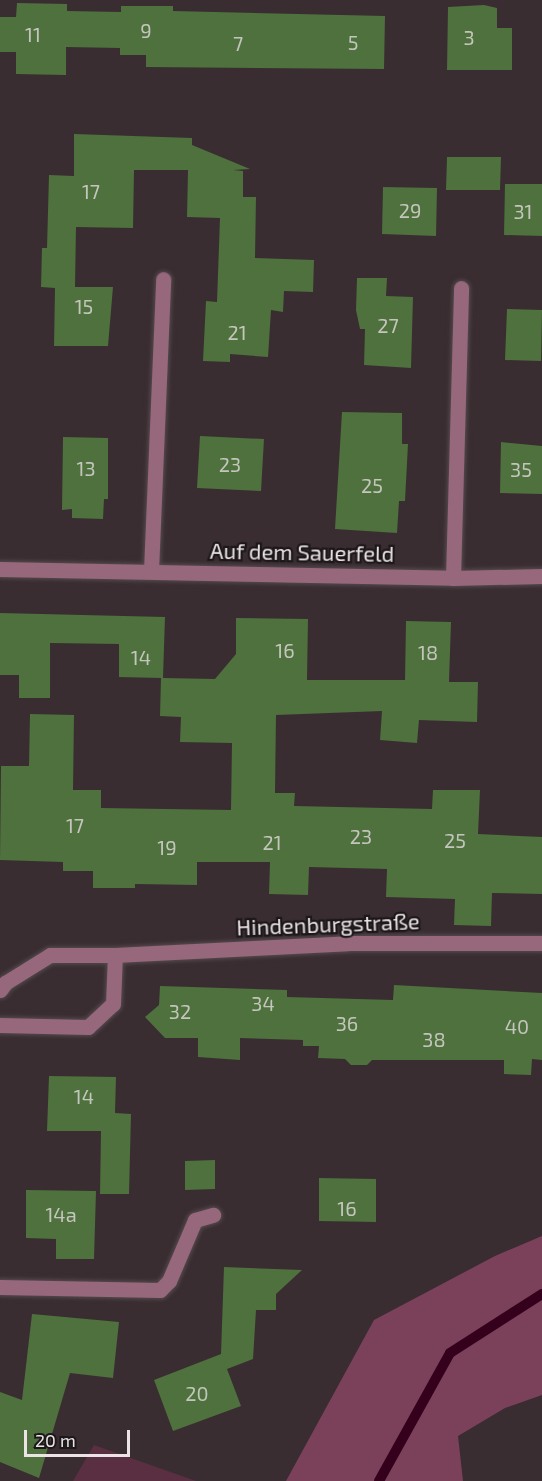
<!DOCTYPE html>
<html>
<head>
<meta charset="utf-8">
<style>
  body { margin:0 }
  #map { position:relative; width:542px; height:1481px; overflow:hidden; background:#392d31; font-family:"Exo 2",sans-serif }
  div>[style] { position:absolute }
  .green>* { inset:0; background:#592f41 }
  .forest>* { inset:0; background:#7c415a }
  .stream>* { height:10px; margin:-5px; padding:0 5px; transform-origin:5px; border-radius:5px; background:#34001c }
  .building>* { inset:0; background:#4e713e }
  .roads { filter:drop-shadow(0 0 2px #554a4e) drop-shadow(0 0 2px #554a4e) }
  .minor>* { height:15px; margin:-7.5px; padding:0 7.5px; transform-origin:7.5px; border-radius:7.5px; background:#97687b }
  span { translate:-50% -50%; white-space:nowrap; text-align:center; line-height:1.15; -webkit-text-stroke:4.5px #1c1719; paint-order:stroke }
  .number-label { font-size:20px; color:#c4c6bc }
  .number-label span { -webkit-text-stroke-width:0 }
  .street-label { font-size:22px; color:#ebe3e6 }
  .scale { position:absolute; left:24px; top:1430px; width:106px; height:27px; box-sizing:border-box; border:3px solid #ebe3e6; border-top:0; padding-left:8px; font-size:18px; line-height:21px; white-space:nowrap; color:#ebe3e6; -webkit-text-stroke:4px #1c1719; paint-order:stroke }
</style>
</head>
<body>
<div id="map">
  <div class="green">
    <i style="clip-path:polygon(94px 1445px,196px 1481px,73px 1481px)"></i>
  </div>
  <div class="forest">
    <i style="clip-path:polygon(542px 1236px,542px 1395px,505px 1408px,458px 1436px,463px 1481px,286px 1481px,374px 1320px,495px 1256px)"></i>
  </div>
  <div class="stream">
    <i style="left:379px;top:1481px;width:146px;rotate:-61deg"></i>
    <i style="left:450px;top:1353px;width:109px;rotate:-32.7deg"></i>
  </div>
  <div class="building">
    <i style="clip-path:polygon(17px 3px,67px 4px,67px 11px,121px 12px,121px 6px,173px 6px,173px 11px,385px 16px,384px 69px,146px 67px,146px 55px,120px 55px,120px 48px,66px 47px,66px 75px,16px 74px,16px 52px,0 52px,0 17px,16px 17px)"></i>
    <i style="clip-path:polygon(484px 5px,497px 8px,497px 28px,512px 28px,512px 70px,447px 70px,448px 7px)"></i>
    <i style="clip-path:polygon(74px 134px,192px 138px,192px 145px,250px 169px,233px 170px,243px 171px,243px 197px,256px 197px,255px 258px,314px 260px,313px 292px,284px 291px,283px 312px,271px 310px,268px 357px,230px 354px,230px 362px,203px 361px,206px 301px,217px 302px,220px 218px,187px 217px,188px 170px,134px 170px,133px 228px,76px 227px,75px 287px,113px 287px,108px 346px,54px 346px,55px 288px,41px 287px,42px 248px,47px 248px,49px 175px,74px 176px)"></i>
    <i style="clip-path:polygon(447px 157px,501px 157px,500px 190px,446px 190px)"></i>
    <i style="clip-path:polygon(505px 184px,542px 184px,542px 236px,504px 235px)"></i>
    <i style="clip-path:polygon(383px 187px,437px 188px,436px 236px,382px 234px)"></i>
    <i style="clip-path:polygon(357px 278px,387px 278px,386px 296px,413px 297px,411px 368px,364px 365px,365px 329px,360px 329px,356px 310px)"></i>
    <i style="clip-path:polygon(507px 309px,542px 310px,541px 361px,505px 360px)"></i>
    <i style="clip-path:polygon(342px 412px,402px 413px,402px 444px,408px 444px,405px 501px,399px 501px,397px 533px,335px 529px)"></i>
    <i style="clip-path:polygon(200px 436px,264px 439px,261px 491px,197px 488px)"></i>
    <i style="clip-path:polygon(63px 437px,108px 438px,108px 499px,104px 499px,103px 519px,72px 518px,72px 509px,62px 510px)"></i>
    <i style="clip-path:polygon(501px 442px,542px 446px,542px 494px,500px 493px)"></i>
    <i style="clip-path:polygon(0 613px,165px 617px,163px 678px,215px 679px,236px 654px,236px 618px,308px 619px,307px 680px,405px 680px,406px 621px,451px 622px,449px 682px,478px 682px,477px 722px,419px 720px,417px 743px,380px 740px,382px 711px,276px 715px,275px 793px,295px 793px,294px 806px,432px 809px,433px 790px,480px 790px,478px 834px,542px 837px,542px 894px,492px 893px,491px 926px,454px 925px,455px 899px,386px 897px,387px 869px,309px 867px,308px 895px,269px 894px,270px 862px,197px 862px,197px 885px,135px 884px,135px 888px,93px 888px,93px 871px,63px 871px,63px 862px,0 860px,1px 766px,29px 766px,30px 714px,74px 715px,73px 790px,101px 790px,101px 808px,231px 810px,232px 743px,180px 742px,181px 717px,160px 716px,161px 678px,119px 677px,119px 644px,50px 643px,50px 698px,19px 698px,19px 675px,0 675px)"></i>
    <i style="clip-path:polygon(394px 985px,542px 993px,542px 1060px,532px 1059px,531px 1075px,504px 1074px,504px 1060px,372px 1060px,367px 1065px,351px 1065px,345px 1059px,318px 1058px,319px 1046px,303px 1046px,303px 1040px,240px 1038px,240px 1060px,198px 1057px,198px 1038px,165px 1038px,145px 1017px,159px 1005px,160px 986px,287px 990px,287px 997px,393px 1000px)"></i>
    <i style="clip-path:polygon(49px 1076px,116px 1077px,115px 1113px,131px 1114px,129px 1194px,100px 1194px,101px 1131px,47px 1131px)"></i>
    <i style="clip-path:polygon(215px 1160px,215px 1189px,185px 1190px,185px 1161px)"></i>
    <i style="clip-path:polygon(319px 1178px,376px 1179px,376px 1222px,319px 1221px)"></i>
    <i style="clip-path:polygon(26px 1190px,96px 1191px,94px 1259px,56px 1259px,56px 1239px,26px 1238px)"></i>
    <i style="clip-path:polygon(224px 1267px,302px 1270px,276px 1294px,276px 1310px,256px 1310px,253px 1359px,227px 1369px,241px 1406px,173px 1431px,154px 1380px,221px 1354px)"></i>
    <i style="clip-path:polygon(32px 1314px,119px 1322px,113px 1378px,70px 1373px,39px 1478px,0 1462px,0 1392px,22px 1400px)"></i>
  </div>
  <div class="roads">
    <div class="minor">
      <i style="left:0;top:569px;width:453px;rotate:1.1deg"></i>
      <i style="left:453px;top:578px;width:89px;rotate:-1.3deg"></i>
      <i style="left:151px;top:571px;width:292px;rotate:-87.6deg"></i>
      <i style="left:453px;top:578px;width:290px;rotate:-88.4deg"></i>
      <i style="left:0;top:990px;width:9px;rotate:-54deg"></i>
      <i style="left:5px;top:983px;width:53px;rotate:-31.9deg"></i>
      <i style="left:50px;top:955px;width:65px"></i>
      <i style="left:0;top:1025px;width:88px;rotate:1.3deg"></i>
      <i style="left:88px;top:1027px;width:34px;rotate:-43deg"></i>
      <i style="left:113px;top:1004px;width:49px;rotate:-87.7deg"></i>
      <i style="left:115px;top:955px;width:233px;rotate:-2.9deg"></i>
      <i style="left:348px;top:943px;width:194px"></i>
      <i style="left:0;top:1287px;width:160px;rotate:1.1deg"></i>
      <i style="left:160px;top:1290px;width:13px;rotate:-45deg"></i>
      <i style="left:169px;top:1281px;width:66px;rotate:-66.9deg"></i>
      <i style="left:195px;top:1220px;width:19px;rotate:-16deg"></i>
    </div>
  </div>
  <div class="number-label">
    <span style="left:146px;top:30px">9</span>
    <span style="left:33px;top:34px">11</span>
    <span style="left:469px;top:37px">3</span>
    <span style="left:353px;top:42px">5</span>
    <span style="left:238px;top:43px">7</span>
    <span style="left:91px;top:191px">17</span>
    <span style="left:410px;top:210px">29</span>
    <span style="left:523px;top:211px">31</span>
    <span style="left:84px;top:306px">15</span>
    <span style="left:388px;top:325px">27</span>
    <span style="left:237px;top:332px">21</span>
    <span style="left:230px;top:464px">23</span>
    <span style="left:86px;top:468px">13</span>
    <span style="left:521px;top:469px">35</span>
    <span style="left:372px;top:485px">25</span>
    <span style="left:285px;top:650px">16</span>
    <span style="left:428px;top:652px">18</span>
    <span style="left:141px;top:657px">14</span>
    <span style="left:75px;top:825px">17</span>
    <span style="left:361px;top:836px">23</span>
    <span style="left:455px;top:840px">25</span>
    <span style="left:272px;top:842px">21</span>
    <span style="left:167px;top:847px">19</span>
    <span style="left:263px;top:1003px">34</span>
    <span style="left:180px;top:1011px">32</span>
    <span style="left:347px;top:1023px">36</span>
    <span style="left:517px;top:1026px">40</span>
    <span style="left:434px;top:1039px">38</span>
    <span style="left:84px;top:1096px">14</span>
    <span style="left:347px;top:1208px">16</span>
    <span style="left:61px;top:1214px">14a</span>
    <span style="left:197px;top:1393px">20</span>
  </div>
  <div class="street-label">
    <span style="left:302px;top:552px;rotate:1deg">Auf dem Sauerfeld</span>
    <span style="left:328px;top:924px;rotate:-2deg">Hindenburgstraße</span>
  </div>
  <div class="scale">20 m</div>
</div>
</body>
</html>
